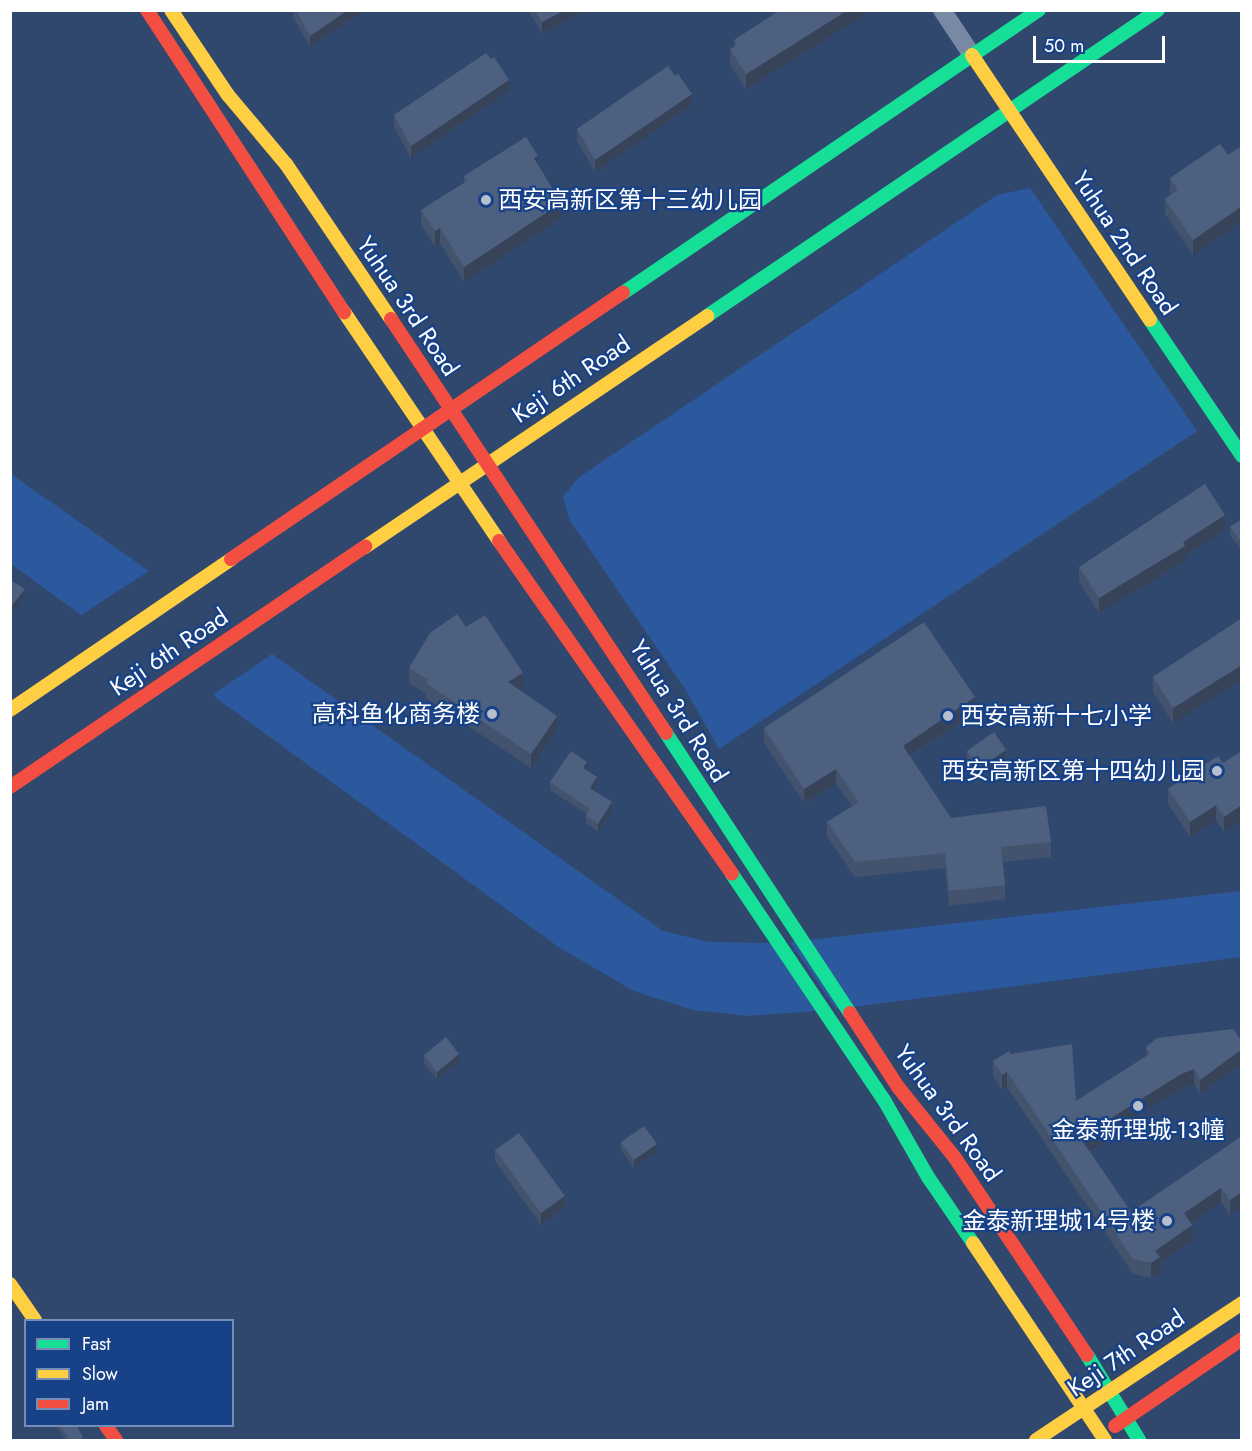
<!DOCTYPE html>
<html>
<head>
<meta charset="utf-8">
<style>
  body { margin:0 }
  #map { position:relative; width:1252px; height:1451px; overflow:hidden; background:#31486e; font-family:Jost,"Noto Sans SC",sans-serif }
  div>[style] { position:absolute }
  .green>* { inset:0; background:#2c589e }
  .street>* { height:18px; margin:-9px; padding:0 9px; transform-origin:9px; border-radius:9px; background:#7889a4 }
  .fast>* { height:14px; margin:-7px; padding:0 7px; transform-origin:7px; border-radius:7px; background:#16e098 }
  .slow>* { height:14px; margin:-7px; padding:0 7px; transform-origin:7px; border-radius:7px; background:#ffcf43 }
  .jam>* { height:14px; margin:-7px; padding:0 7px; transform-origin:7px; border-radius:7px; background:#f24e42 }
  .wall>* { inset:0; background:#43536d }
  .shaded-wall>* { inset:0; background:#374359 }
  .building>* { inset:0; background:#4e607f }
  .dots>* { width:16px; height:16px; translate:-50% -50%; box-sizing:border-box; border:3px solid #184287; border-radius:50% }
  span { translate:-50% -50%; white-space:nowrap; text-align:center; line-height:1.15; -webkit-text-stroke:4.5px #184287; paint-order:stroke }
  .poi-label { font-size:24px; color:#fff }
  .left { translate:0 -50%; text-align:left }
  .right { translate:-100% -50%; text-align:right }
  .street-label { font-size:24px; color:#fff }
  .frame { position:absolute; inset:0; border:12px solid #fff; pointer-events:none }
  .legend { position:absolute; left:24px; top:1319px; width:210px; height:108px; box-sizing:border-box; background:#184287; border:2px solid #748eb7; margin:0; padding:8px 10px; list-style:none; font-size:18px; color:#fff }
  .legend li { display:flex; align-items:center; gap:12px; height:30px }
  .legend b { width:30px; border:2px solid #748eb7 }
  .scale { position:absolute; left:1033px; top:36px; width:132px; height:27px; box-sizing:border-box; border:3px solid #fff; border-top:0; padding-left:8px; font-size:18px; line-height:21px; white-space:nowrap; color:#fff; -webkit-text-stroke:4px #184287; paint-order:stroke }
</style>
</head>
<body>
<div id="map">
  <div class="green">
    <i style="clip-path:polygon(1030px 188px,1197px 431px,719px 749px,685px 689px,569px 519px,563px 497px,578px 478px,997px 195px)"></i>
    <i style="clip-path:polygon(11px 474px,149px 571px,81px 615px,11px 564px)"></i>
    <i style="clip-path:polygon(272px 654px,663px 931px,709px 942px,771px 943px,816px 1011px,748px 1016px,693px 1010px,634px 991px,560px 948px,216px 698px,214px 694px)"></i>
    <i style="clip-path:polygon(1241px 891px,1241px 957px,836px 1009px,790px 942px)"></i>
  </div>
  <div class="street">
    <i style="left:942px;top:10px;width:54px;rotate:56.3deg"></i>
  </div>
  <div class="fast">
    <i style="left:623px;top:293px;width:503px;rotate:-34.23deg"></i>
    <i style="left:707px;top:316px;width:545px;rotate:-34.16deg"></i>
    <i style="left:1150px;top:320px;width:164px;rotate:55.9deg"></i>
    <i style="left:666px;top:733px;width:335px;rotate:56.7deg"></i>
    <i style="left:732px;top:874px;width:272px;rotate:56.1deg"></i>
    <i style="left:884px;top:1100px;width:89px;rotate:60.3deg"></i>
    <i style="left:928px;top:1177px;width:80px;rotate:55.7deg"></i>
    <i style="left:1087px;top:1355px;width:100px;rotate:58.5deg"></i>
  </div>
  <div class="slow">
    <i style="left:171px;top:10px;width:102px;rotate:56.2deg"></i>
    <i style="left:228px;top:95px;width:90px;rotate:50deg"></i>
    <i style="left:286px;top:164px;width:187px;rotate:55.9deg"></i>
    <i style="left:972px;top:55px;width:319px;rotate:56.1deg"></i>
    <i style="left:344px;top:312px;width:277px;rotate:55.9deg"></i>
    <i style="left:365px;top:547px;width:413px;rotate:-34deg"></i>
    <i style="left:10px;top:710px;width:268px;rotate:-34.3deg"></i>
    <i style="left:973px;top:1243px;width:237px;rotate:56.2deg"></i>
    <i style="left:10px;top:1284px;width:44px;rotate:55.2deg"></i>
    <i style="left:1036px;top:1440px;width:247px;rotate:-33.6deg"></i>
  </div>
  <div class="jam">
    <i style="left:147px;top:10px;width:361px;rotate:56.9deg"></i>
    <i style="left:391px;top:319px;width:497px;rotate:56.4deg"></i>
    <i style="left:499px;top:541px;width:406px;rotate:55deg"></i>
    <i style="left:231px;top:559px;width:474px;rotate:-34.2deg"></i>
    <i style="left:10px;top:787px;width:429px;rotate:-34.1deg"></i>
    <i style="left:850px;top:1013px;width:88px;rotate:57deg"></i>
    <i style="left:898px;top:1087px;width:91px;rotate:51.2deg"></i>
    <i style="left:955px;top:1158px;width:237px;rotate:56.2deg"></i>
    <i style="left:106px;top:1426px;width:17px;rotate:54deg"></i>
    <i style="left:1115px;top:1426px;width:154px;rotate:-34.4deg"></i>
  </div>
  <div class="wall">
    <i style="clip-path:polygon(293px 10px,365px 10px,310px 47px,293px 17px)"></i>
    <i style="clip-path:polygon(530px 10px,587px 10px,542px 33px,530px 14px)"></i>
    <i style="clip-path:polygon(866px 10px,866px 14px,746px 89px,730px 64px,730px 49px,734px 47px,734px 40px)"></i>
    <i style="clip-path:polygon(675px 76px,692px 105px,595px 172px,577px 141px,577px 129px)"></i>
    <i style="clip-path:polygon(509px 91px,411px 158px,394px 127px,394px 115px)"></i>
    <i style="clip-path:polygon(1242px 146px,1242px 221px,1193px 255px,1165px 214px,1165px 199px,1171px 195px,1170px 193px,1170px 178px,1228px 155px)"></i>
    <i style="clip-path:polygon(538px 165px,561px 218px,464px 282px,440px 243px,435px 246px,421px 225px,421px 210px,464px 183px,464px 176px)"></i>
    <i style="clip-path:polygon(1242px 519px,1242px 551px,1230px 535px,1230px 527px)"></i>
    <i style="clip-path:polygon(1225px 530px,1185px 556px,1185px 561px,1099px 613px,1079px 582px,1079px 567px)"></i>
    <i style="clip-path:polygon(1242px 618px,1173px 723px,1153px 692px,1153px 677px)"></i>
    <i style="clip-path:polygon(466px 627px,523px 687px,519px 690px,557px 730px,531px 768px,426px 698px,426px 694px,409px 683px,409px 668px)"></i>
    <i style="clip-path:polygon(975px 712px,910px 756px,951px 818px,1051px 842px,1051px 857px,1003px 862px,1005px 885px,1005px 899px,949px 906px,945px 868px,855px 877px,827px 837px,827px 822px,852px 806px,836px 784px,804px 803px,764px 743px,764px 728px)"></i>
    <i style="clip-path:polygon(967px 751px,1006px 757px,979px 776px,967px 759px)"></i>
    <i style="clip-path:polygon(1242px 751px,1224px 832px,1216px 820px,1190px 837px,1168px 804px,1168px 789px,1223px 763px)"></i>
    <i style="clip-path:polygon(587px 769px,586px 770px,597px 784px,593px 790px,612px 810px,598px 832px,586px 823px,586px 816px,587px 814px,550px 790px,550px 782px)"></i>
    <i style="clip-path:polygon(1242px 1042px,1242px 1064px,1200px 1094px,1194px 1084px,1181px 1089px,1114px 1130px,1114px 1136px,1090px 1152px,1131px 1212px,1242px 1136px,1230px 1215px,1221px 1202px,1191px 1223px,1192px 1240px,1160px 1263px,1160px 1272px,1151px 1278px,1133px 1274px,1007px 1087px,1002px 1090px,993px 1076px,993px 1061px,1011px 1054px,1076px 1101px,1146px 1056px,1146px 1047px)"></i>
    <i style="clip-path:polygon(424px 1055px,459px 1061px,437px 1079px,424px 1063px)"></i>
    <i style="clip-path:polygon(621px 1142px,657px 1151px,634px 1168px,621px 1150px)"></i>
    <i style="clip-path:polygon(495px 1150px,565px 1207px,541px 1225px,495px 1161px)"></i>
    <i style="clip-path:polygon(55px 1425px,76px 1425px,83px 1440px,65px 1440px)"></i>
  </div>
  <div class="shaded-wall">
    <i style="clip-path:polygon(348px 10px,365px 10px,310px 47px,310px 36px)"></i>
    <i style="clip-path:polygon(565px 10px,587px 10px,542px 33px,542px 22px)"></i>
    <i style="clip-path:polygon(848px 10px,866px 10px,866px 14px,746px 89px,746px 74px)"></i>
    <i style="clip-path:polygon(509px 80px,509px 91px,411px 158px,411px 146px)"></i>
    <i style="clip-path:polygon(692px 94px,692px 105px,595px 172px,595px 160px)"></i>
    <i style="clip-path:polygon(538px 156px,538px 171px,534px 158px)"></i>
    <i style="clip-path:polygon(561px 203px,561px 218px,464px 282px,464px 267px)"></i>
    <i style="clip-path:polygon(1242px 206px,1242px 221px,1193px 255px,1193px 240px)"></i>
    <i style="clip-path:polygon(440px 228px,440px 243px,435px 246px,435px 231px)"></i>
    <i style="clip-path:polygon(1225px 515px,1225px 530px,1185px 556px,1185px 561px,1099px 613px,1099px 598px)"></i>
    <i style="clip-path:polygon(25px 589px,25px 596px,10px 615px,10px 608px)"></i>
    <i style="clip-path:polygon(1242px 665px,1242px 680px,1173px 723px,1173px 708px)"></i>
    <i style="clip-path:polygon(523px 673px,523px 687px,508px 697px,508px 682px)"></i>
    <i style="clip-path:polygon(975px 697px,975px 712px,903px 760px,903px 746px)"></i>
    <i style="clip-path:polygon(557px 716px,557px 730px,531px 768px,531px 754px)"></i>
    <i style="clip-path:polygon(1006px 750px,1006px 757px,979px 776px,979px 768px)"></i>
    <i style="clip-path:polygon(587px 762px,587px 769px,583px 775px,583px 768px)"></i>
    <i style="clip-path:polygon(836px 769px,836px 784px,804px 803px,804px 789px)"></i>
    <i style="clip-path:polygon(597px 777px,597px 784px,590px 795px,590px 788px)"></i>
    <i style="clip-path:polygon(612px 802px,612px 810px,598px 832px,598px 824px)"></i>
    <i style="clip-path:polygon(1216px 805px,1216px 820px,1190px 837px,1190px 822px)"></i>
    <i style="clip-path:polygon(1242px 805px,1242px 820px,1224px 832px,1224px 817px)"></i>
    <i style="clip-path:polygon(1242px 1049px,1242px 1064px,1200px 1094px,1200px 1080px)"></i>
    <i style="clip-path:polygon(459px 1054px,459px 1061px,437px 1079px,437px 1072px)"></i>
    <i style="clip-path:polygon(1194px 1069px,1194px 1084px,1181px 1089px,1114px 1130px,1114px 1136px,1083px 1156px,1083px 1142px,1111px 1118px,1181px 1074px)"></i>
    <i style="clip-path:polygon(1007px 1072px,1007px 1087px,1002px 1090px,1002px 1075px)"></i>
    <i style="clip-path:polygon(657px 1144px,657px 1151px,634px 1168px,634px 1160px)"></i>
    <i style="clip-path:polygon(1221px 1188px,1221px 1202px,1184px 1228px,1184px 1213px)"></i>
    <i style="clip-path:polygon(1242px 1192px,1242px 1207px,1230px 1215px,1230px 1200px)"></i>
    <i style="clip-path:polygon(565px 1196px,565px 1207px,541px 1225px,541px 1213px)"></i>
    <i style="clip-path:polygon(1192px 1225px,1192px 1240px,1160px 1263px,1160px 1272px,1151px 1278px,1151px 1263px,1155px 1251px)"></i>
  </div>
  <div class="building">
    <i style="clip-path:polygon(296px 10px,348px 10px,310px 36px)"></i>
    <i style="clip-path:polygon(535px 10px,565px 10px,542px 22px)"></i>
    <i style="clip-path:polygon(780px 10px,848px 10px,746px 74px,730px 49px,737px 45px,734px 40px)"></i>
    <i style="clip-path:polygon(486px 53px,491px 59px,494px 57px,509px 80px,411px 146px,394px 115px)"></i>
    <i style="clip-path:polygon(668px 66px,675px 76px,678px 74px,692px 94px,595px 160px,577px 129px)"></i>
    <i style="clip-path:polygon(526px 137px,538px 156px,534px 158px,561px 203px,464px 267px,440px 228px,435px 231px,421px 210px,467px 181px,464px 176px)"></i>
    <i style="clip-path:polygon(1220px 144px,1228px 155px,1242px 146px,1242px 206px,1193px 240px,1165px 199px,1178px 190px,1170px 178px)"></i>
    <i style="clip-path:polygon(1205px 484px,1225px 515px,1183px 542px,1185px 546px,1099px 598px,1079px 567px)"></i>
    <i style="clip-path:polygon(1242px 519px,1242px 543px,1230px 527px)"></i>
    <i style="clip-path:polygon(10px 580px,25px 589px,10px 608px)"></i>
    <i style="clip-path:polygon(457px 614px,466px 627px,485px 615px,523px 673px,508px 682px,557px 716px,531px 754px,426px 683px,428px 680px,409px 668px,430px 633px)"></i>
    <i style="clip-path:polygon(1242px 618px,1242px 665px,1173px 708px,1153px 677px)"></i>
    <i style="clip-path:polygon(924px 622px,975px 697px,903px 746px,951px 818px,1046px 806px,1051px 842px,1001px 847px,1005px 885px,949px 891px,945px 853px,855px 862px,827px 822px,859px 802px,836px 769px,804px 789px,764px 728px)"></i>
    <i style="clip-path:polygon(994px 732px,1006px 750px,979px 768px,967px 751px)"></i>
    <i style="clip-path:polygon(571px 751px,587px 762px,583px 768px,597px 777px,590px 788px,612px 802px,598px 824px,586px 816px,590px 809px,550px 782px)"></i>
    <i style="clip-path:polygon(1242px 751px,1242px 805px,1224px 817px,1216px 805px,1190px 822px,1168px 789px,1218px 756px,1223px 763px)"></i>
    <i style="clip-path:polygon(1233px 1029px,1242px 1042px,1242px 1049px,1200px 1080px,1194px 1069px,1181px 1074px,1111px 1118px,1114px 1122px,1083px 1142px,1131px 1212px,1242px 1136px,1242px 1192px,1230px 1200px,1221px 1188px,1184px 1213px,1192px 1225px,1155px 1251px,1160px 1257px,1151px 1263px,1133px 1259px,1007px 1072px,1002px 1075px,993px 1061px,1009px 1051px,1011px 1054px,1072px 1044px,1076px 1101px,1150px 1054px,1146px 1047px,1157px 1038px)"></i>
    <i style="clip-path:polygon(446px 1037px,459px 1054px,437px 1072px,424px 1055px)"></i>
    <i style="clip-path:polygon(644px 1126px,657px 1144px,634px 1160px,621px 1142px)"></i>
    <i style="clip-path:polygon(519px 1133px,565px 1196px,541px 1213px,495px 1150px)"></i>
    <i style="clip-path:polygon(60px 1425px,76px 1425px,83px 1437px,78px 1440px,69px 1440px)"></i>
  </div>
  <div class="dots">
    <i style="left:486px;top:200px;background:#b7bfcc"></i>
    <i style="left:492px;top:714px;background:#b7bfcc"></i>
    <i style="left:948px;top:716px;background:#b7bfcc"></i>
    <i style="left:1217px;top:771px;background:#b7bfcc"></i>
    <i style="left:1138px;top:1106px;background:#b7bfcc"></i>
    <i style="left:1167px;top:1221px;background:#b7bfcc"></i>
  </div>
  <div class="poi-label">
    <span class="left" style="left:498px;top:200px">西安高新区第十三幼儿园</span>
    <span class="right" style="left:480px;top:714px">高科鱼化商务楼</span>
    <span class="left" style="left:960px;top:716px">西安高新十七小学</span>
    <span class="right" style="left:1205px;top:771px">西安高新区第十四幼儿园</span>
    <span style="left:1138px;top:1130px">金泰新理城-13幢</span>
    <span class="right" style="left:1155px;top:1221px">金泰新理城14号楼</span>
  </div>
  <div class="street-label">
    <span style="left:1125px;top:243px;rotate:56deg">Yuhua 2nd Road</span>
    <span style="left:408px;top:306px;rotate:56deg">Yuhua 3rd Road</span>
    <span style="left:571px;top:379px;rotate:-34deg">Keji 6th Road</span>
    <span style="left:169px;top:652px;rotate:-34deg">Keji 6th Road</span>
    <span style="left:679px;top:711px;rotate:58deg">Yuhua 3rd Road</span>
    <span style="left:948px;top:1113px;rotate:54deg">Yuhua 3rd Road</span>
    <span style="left:1126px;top:1353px;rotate:-34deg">Keji 7th Road</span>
  </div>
  <div class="frame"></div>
  <ul class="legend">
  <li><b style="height:8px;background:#16e098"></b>Fast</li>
  <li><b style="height:8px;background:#ffcf43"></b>Slow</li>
  <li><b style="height:8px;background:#f24e42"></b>Jam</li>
  </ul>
  <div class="scale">50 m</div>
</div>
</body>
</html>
